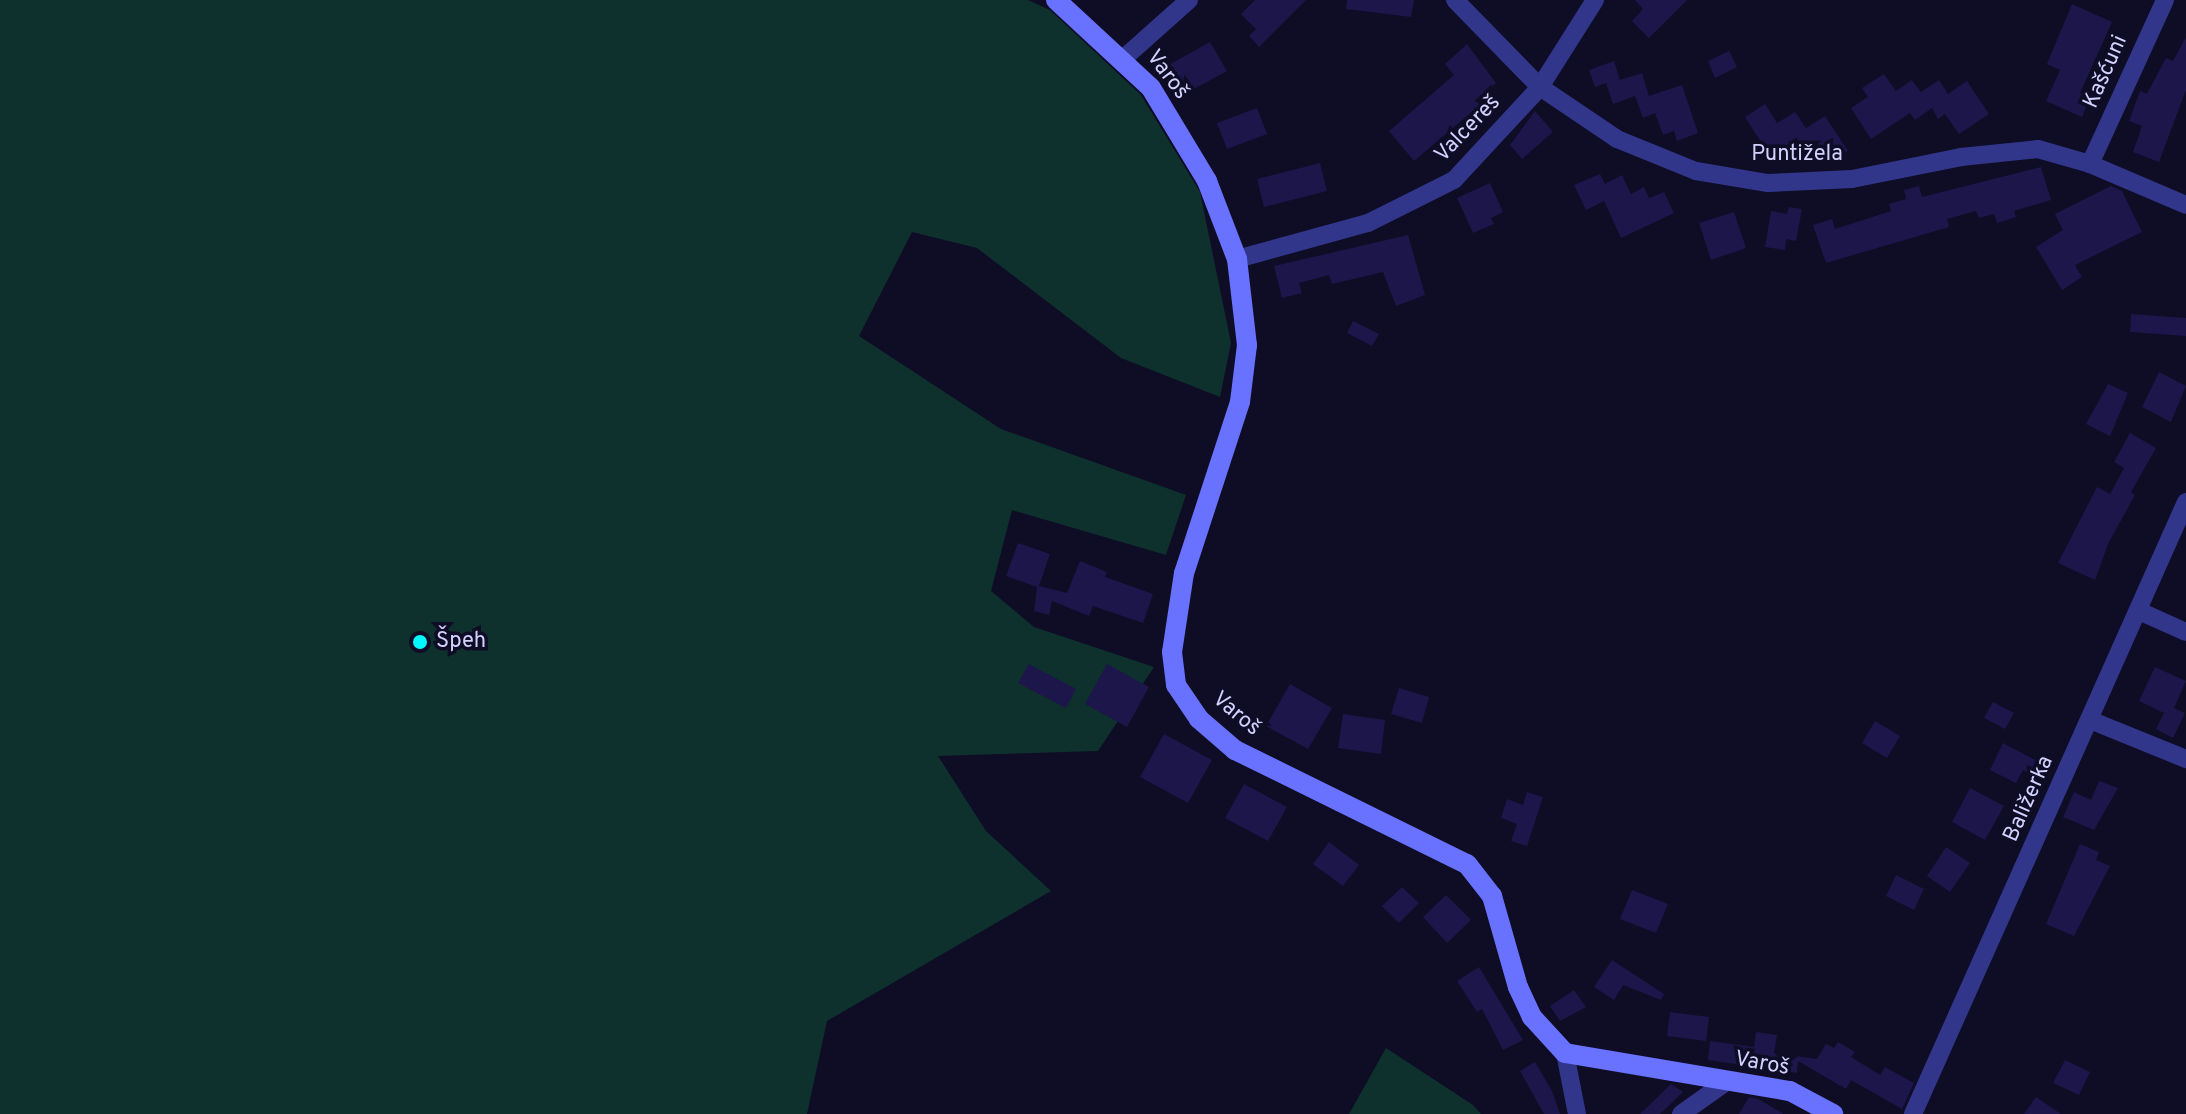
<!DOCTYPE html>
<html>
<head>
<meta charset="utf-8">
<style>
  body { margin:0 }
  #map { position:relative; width:2186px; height:1114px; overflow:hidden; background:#0f0c26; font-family:Overpass,sans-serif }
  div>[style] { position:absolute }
  .green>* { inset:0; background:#0e312d }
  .building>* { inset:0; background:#1c164a }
  .minor>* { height:18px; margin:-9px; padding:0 9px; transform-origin:9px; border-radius:9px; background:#32368b }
  .secondary>* { height:20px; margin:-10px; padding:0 10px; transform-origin:10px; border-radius:10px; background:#6971ff }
  .dots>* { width:22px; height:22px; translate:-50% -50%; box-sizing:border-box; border:4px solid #0f0c26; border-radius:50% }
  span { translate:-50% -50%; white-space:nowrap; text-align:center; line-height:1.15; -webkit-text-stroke:7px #0f0c26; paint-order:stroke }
  .street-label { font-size:22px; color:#d3d2ff }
  .poi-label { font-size:22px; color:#d3d2ff }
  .left { translate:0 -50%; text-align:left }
</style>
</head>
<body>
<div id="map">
  <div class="green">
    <i style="clip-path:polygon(0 0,1028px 0,1050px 10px,1141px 95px,1200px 192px,1231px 343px,1220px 397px,1121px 358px,977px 248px,912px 232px,859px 336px,1001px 429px,1186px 495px,1166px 555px,1012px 510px,991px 591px,1034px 627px,1154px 667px,1098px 751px,938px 756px,986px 831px,1051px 891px,827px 1021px,807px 1114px,0 1114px)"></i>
    <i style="clip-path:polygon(1386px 1048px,1473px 1105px,1481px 1114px,1349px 1114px)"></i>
  </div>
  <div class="building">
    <i style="clip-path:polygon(1255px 0,1306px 0,1259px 47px,1249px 36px,1256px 29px,1241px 14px)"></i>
    <i style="clip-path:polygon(1347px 0,1414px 0,1411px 17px,1346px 9px)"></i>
    <i style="clip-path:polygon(1635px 0,1687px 0,1649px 38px,1632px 21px,1643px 9px)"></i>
    <i style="clip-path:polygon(2072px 4px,2112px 22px,2080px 93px,2090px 98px,2082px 117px,2046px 101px,2060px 70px,2047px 64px)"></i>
    <i style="clip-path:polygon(2186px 37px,2186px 90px,2159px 162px,2133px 152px,2142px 126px,2129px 121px,2140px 91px,2147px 94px,2166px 58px,2173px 61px)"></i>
    <i style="clip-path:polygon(1210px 42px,1227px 71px,1181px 96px,1165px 67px)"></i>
    <i style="clip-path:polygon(1467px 44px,1496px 83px,1475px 100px,1480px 105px,1414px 161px,1389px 131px,1454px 75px,1445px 64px)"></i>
    <i style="clip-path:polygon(1729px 51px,1737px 67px,1715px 78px,1708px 61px)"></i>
    <i style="clip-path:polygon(1614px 61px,1620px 80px,1642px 73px,1649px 96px,1682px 85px,1698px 133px,1677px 141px,1674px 131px,1663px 135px,1655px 113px,1643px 118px,1635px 96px,1613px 104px,1606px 83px,1595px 87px,1589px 70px)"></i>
    <i style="clip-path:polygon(1884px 74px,1896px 91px,1912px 80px,1921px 92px,1939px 80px,1948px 94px,1967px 81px,1989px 114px,1959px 134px,1945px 114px,1938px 119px,1932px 108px,1915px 120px,1910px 113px,1871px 139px,1851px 108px,1868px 97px,1862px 88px)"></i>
    <i style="clip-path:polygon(1765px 104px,1777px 123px,1795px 112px,1806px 128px,1825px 116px,1848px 151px,1834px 160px,1826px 147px,1810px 158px,1800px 143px,1773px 161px,1745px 117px)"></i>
    <i style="clip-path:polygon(1257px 108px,1267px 134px,1227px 149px,1217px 123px)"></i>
    <i style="clip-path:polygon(1535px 111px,1553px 132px,1522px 159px,1510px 145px)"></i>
    <i style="clip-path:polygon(1320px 163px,1327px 191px,1264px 207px,1257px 179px)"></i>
    <i style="clip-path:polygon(2041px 167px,2051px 200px,2014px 211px,2016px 217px,1997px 223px,1994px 214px,1979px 218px,1976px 211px,1947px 219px,1949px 227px,1826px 263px,1813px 225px,1832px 219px,1835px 229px,1891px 211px,1889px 204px,1906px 199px,1904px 190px,1919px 186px,1922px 197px)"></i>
    <i style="clip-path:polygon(1600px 174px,1605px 184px,1622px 175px,1631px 194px,1644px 187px,1649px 198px,1664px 192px,1674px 213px,1621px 238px,1604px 201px,1586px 210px,1574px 185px)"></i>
    <i style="clip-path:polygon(1490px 183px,1503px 212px,1491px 218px,1494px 224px,1473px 233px,1457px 198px)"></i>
    <i style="clip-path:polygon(2111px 186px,2122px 191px,2142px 232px,2075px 265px,2082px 277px,2062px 290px,2036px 247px,2063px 230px,2055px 214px)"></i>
    <i style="clip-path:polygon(1789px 207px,1802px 209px,1796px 241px,1786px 239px,1785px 250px,1765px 247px,1771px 211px,1787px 214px)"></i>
    <i style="clip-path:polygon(1734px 212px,1746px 248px,1711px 260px,1699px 223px)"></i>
    <i style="clip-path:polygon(1408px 235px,1425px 295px,1396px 306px,1383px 272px,1332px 284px,1329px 275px,1299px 283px,1302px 293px,1282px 298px,1274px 266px)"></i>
    <i style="clip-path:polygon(2131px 314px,2186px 318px,2186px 336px,2130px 332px)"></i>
    <i style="clip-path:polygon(1353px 321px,1379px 334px,1372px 346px,1347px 333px)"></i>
    <i style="clip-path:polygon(2159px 372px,2186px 386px,2171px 422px,2142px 407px)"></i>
    <i style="clip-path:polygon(2108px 384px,2128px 393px,2110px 436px,2086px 424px)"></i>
    <i style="clip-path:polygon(2130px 433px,2156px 448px,2131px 492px,2135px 495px,2108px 544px,2095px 580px,2058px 563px,2097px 487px,2110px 494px,2124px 468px,2114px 462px)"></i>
    <i style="clip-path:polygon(1018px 543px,1050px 554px,1039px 586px,1067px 593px,1080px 561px,1107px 572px,1105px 577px,1153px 594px,1143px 623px,1093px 606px,1089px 616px,1052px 601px,1049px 615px,1034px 611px,1037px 587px,1006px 576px)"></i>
    <i style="clip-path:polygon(1029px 664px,1076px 689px,1066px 708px,1018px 683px)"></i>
    <i style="clip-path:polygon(1107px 664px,1149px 687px,1127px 727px,1085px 704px)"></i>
    <i style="clip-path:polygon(2155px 667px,2186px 681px,2174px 708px,2185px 713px,2173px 738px,2156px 729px,2164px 713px,2139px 701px)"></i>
    <i style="clip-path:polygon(1290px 684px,1332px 708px,1308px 749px,1266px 726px)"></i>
    <i style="clip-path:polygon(1399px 688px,1429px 697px,1422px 723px,1391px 714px)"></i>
    <i style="clip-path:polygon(1993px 702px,2014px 713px,2005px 729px,1984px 718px)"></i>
    <i style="clip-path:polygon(1343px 714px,1385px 720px,1381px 754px,1338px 748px)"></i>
    <i style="clip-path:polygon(1875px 721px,1900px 736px,1887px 758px,1862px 743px)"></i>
    <i style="clip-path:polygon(1164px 734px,1212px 760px,1188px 803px,1140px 777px)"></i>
    <i style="clip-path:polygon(2003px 743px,2037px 761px,2030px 773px,2023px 770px,2016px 783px,1990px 770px)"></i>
    <i style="clip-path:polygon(2099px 781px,2118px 788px,2094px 830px,2063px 817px,2074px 792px,2091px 800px)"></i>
    <i style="clip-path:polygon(1244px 784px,1287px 807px,1268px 841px,1225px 818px)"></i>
    <i style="clip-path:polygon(1970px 788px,2004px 806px,1985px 840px,1952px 822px)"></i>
    <i style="clip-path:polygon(1527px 792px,1543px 797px,1527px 846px,1511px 841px,1517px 824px,1501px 818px,1507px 799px,1523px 805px)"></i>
    <i style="clip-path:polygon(1329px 842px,1359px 865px,1343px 886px,1313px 864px)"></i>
    <i style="clip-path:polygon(2080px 844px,2099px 852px,2096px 860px,2110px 866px,2074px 936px,2046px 924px)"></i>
    <i style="clip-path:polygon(1946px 847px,1970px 863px,1950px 892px,1927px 876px)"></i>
    <i style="clip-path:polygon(1896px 875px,1924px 889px,1914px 910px,1886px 896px)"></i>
    <i style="clip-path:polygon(1402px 887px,1419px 903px,1399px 923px,1382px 906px)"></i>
    <i style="clip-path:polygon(1632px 890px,1668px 904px,1656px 933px,1620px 919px)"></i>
    <i style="clip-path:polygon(1446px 895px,1471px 920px,1447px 943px,1423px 917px)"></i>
    <i style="clip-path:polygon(1612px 960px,1664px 994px,1661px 1000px,1623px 985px,1614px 1000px,1594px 987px)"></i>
    <i style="clip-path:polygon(1479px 967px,1523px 1040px,1503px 1050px,1482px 1009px,1477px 1012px,1457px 981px)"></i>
    <i style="clip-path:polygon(1574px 990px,1586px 1007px,1560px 1021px,1550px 1006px)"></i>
    <i style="clip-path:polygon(1670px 1012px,1709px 1017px,1706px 1041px,1667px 1036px)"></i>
    <i style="clip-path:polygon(1756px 1032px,1777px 1035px,1774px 1053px,1817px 1059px,1826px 1044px,1834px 1048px,1838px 1042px,1855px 1052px,1851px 1057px,1880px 1075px,1885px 1067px,1914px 1083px,1902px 1109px,1851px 1080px,1846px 1089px,1798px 1061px,1797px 1073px,1708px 1060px,1710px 1041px,1754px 1047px)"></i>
    <i style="clip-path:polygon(2065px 1060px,2090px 1072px,2079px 1095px,2053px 1083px)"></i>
    <i style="clip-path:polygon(1535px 1062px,1552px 1091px,1560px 1114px,1544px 1114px,1520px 1071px)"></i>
    <i style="clip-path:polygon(1671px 1084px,1683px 1092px,1660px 1114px,1640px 1114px)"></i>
    <i style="clip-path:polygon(1749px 1097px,1758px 1099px,1784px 1114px,1739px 1114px)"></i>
    <i style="clip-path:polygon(2036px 1097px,2061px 1114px,2024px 1114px)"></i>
  </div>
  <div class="minor">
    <i style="left:1455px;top:0;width:122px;rotate:45.7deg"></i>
    <i style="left:1540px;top:87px;width:93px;rotate:34deg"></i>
    <i style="left:1617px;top:139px;width:85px;rotate:22.1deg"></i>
    <i style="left:1696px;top:171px;width:73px;rotate:9.5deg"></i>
    <i style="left:1768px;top:183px;width:84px;rotate:-2.7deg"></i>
    <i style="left:1852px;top:179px;width:111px;rotate:-11.4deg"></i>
    <i style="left:1961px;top:157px;width:77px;rotate:-5.9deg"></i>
    <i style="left:2038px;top:149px;width:54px;rotate:16.1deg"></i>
    <i style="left:2090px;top:164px;width:104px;rotate:23.1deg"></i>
    <i style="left:1124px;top:58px;width:87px;rotate:-41.7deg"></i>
    <i style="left:2090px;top:164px;width:180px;rotate:-65.4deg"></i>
    <i style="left:1237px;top:259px;width:136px;rotate:-15.4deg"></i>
    <i style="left:1368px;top:223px;width:96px;rotate:-26.6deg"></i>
    <i style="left:1454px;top:180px;width:127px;rotate:-47.2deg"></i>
    <i style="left:1540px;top:87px;width:103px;rotate:-57.7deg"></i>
    <i style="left:2139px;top:611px;width:51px;rotate:24.1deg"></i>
    <i style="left:2090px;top:720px;width:104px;rotate:22.1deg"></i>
    <i style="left:1565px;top:1053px;width:62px;rotate:78.9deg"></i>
    <i style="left:1681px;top:1114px;width:55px;rotate:-35.4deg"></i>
    <i style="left:1913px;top:1114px;width:670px;rotate:-65.96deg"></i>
  </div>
  <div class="secondary">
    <i style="left:1056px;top:0;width:129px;rotate:42.8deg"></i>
    <i style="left:1151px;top:88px;width:109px;rotate:58.9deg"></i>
    <i style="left:1207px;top:181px;width:84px;rotate:69deg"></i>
    <i style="left:1237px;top:259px;width:87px;rotate:83.4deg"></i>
    <i style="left:1247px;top:345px;width:57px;rotate:97deg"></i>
    <i style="left:1240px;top:402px;width:180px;rotate:108.1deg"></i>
    <i style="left:1184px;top:573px;width:80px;rotate:98.6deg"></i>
    <i style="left:1172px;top:652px;width:33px;rotate:83deg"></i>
    <i style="left:1176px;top:685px;width:41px;rotate:55.9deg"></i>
    <i style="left:1199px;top:719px;width:48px;rotate:40.7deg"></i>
    <i style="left:1235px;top:750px;width:258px;rotate:26.2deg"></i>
    <i style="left:1467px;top:864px;width:41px;rotate:52deg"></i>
    <i style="left:1492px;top:896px;width:95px;rotate:74.1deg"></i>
    <i style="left:1518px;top:987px;width:33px;rotate:65deg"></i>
    <i style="left:1532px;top:1017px;width:49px;rotate:47.5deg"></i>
    <i style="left:1565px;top:1053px;width:228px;rotate:9.6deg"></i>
    <i style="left:1790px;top:1091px;width:49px;rotate:28.1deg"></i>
  </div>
  <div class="dots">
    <i style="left:420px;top:642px;background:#00f8fd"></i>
  </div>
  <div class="street-label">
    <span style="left:2106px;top:72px;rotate:-66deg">Kašćuni</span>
    <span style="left:1167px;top:75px;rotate:53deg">Varoš</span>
    <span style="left:1468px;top:129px;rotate:-46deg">Valcereš</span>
    <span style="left:1797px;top:155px">Puntižela</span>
    <span style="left:1236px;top:714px;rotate:40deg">Varoš</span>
    <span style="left:2029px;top:799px;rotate:-66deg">Baližerka</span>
    <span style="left:1762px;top:1064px;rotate:10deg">Varoš</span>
  </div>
  <div class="poi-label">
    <span class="left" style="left:436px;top:642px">Špeh</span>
  </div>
</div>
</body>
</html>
